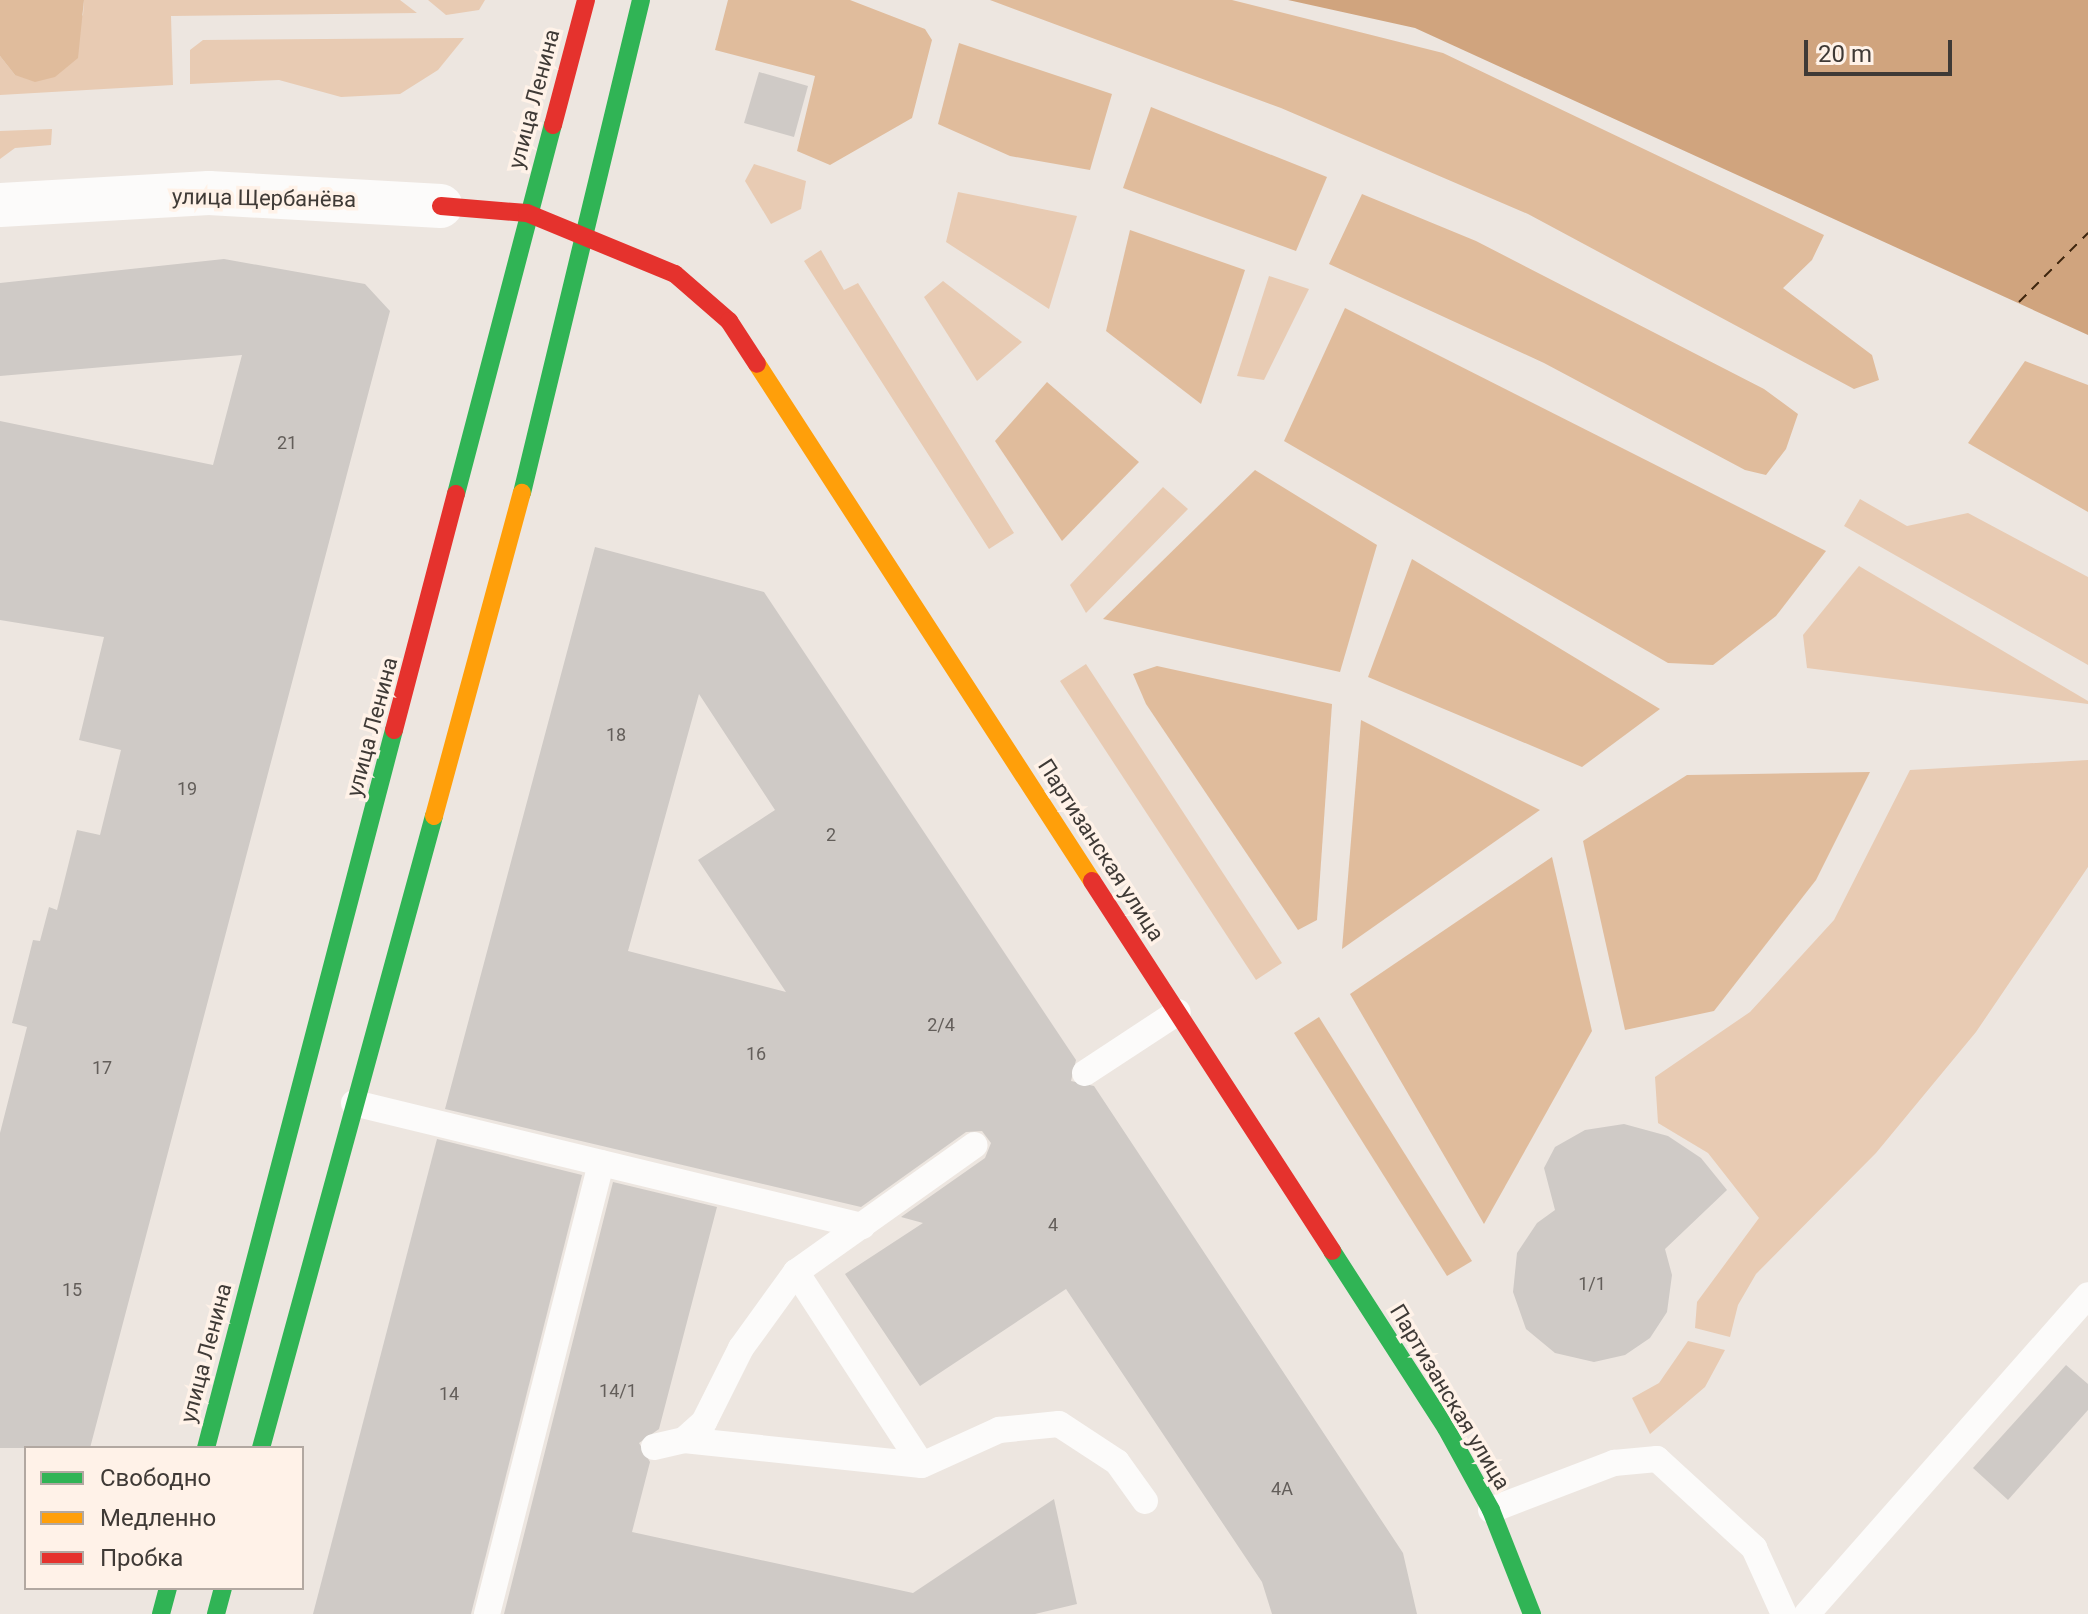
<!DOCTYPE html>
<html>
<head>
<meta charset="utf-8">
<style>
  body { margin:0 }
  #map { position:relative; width:2088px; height:1614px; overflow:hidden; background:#ede6e0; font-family:Roboto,sans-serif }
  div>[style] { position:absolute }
  .green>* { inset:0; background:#e8cbb3 }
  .forest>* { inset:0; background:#e0bc9c }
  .water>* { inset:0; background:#d0a47e }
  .ferry>* { height:2px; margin-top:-1px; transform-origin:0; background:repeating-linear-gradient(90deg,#3f260e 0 10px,transparent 0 18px) }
  .building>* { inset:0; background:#cfcac6 }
  .lane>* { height:26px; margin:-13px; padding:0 13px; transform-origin:13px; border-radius:13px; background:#fcfbfa }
  .street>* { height:44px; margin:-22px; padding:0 22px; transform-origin:22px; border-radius:22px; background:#fcfbfa }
  .fast>* { height:18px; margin:-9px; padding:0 9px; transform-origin:9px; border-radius:9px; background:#30b455 }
  .slow>* { height:18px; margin:-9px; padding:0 9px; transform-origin:9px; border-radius:9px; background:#ff9f0a }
  .jam>* { height:18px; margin:-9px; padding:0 9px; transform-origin:9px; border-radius:9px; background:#e5322d }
  span { translate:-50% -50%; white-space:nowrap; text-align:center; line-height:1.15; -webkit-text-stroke:7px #fff2e8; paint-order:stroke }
  .number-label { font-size:18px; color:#635e5a }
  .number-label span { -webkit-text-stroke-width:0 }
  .street-label { font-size:22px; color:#3f3a36 }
  .legend { position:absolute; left:24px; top:1446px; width:280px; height:144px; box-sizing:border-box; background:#fff2e8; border:2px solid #b2a8a1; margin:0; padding:10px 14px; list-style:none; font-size:24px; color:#3f3a36 }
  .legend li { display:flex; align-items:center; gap:16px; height:40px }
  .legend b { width:40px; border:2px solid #b2a8a1 }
  .scale { position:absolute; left:1804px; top:40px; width:148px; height:36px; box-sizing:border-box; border:4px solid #3f3a36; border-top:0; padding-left:10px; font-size:24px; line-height:28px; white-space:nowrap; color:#3f3a36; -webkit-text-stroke:6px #fff2e8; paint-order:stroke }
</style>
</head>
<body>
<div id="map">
  <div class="green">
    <i style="clip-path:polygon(84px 0,400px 0,417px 13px,171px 16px,173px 85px,0 95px,0 56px,15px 75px,83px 15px)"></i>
    <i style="clip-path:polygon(428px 0,485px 0,479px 10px,446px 15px)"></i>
    <i style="clip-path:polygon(464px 38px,438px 70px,400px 94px,341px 97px,279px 80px,190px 84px,190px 50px,203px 40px)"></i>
    <i style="clip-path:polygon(52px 129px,51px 145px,15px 148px,0 159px,0 131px)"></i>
    <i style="clip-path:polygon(754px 164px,806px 181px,801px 209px,771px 224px,745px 181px)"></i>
    <i style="clip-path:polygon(958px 192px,1077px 216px,1049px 309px,946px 242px)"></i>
    <i style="clip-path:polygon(821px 250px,844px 290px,858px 283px,1014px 533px,989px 549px,804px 261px)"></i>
    <i style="clip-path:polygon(1269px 276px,1309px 289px,1264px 380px,1237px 376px)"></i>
    <i style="clip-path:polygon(943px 281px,1022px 342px,977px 381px,924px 297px)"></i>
    <i style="clip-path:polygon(1163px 487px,1188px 509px,1086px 613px,1070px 585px)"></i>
    <i style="clip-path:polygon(1860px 499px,1907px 526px,1968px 513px,2088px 577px,2088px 665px,1844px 526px)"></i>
    <i style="clip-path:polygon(1859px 566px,2088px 701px,2088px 704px,1807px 668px,1803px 635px)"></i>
    <i style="clip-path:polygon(1086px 664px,1282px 963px,1256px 980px,1060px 681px)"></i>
    <i style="clip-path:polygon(2088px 760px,2088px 867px,1976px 1032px,1876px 1153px,1756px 1274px,1738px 1305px,1730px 1337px,1695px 1328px,1697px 1302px,1759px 1218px,1708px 1153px,1658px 1123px,1655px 1077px,1750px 1012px,1834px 920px,1910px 770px)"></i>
    <i style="clip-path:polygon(1688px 1341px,1725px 1350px,1705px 1387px,1650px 1434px,1632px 1398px,1659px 1383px)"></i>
  </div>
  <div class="forest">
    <i style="clip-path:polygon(0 0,84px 0,78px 58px,55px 77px,35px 82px,15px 75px,0 56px)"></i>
    <i style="clip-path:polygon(728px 0,850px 0,925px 29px,932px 40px,912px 118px,830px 165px,797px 151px,815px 76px,715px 50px)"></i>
    <i style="clip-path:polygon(990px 0,1232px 0,1443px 53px,1824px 235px,1812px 260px,1783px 288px,1872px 355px,1879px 380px,1854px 389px,1528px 214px,1281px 108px)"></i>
    <i style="clip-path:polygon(959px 43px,1112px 94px,1090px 170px,1010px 156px,938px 124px)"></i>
    <i style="clip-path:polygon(1151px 107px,1327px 177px,1296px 251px,1123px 188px)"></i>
    <i style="clip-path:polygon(1362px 194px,1476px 241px,1764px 389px,1798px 414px,1786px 449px,1766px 475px,1745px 470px,1544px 363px,1329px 264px)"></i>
    <i style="clip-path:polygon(1130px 230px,1245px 270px,1201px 404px,1106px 331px)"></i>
    <i style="clip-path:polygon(1345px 308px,1826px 551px,1776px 616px,1713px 665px,1668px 663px,1284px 441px)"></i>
    <i style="clip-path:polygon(2025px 361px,2088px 385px,2088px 512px,1968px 443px)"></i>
    <i style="clip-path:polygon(1047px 382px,1139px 462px,1062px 541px,995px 441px)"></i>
    <i style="clip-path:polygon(1255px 470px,1377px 545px,1340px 672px,1103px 619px)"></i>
    <i style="clip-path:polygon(1412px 559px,1660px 709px,1582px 767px,1368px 677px)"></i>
    <i style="clip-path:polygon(1157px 666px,1332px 704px,1317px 920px,1298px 930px,1146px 704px,1133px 674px)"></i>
    <i style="clip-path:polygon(1361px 720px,1540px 810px,1342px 949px)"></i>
    <i style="clip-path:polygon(1870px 772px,1816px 880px,1714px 1011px,1625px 1030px,1583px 841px,1687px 775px)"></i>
    <i style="clip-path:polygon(1552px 857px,1592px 1031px,1484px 1224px,1350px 994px)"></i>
    <i style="clip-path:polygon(1319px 1017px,1472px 1261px,1447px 1276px,1294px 1033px)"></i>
  </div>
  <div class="water">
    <i style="clip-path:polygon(1288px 0,2088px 0,2088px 335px,1415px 28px)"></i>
  </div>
  <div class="ferry">
    <i style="left:2019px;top:302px;width:98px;rotate:-45deg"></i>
  </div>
  <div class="building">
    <i style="clip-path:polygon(759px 72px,808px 86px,794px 137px,744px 123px)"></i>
    <i style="clip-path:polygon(224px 259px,365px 284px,390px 311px,90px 1448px,0 1448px,0 1133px,27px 1027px,12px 1023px,33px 940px,40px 941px,49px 907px,57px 910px,77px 830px,100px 835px,121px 750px,79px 740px,104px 637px,0 620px,0 421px,213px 465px,242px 355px,0 376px,0 283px)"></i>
    <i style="clip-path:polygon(evenodd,595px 547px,764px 592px,1076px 1060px,1071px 1081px,1094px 1086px,1403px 1553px,1417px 1614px,1272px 1614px,1262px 1582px,1066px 1289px,920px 1386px,845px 1274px,923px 1223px,901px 1217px,985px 1158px,991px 1143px,982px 1131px,966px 1132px,861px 1207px,445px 1109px,595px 547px,699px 694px,775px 810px,698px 860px,786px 992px,628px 951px,699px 694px)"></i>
    <i style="clip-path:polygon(1624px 1124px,1668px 1136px,1701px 1158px,1727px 1190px,1665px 1249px,1672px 1275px,1667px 1312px,1650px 1338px,1625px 1355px,1594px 1362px,1555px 1353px,1526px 1329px,1513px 1292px,1517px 1253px,1537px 1223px,1555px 1210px,1544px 1168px,1555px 1147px,1585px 1130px)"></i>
    <i style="clip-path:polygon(437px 1139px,582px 1175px,471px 1614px,313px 1614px)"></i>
    <i style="clip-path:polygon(613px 1182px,717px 1207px,659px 1429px,639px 1443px,650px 1462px,632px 1532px,913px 1593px,1054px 1499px,1077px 1604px,1035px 1614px,504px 1614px)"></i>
    <i style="clip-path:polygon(2066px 1365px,2088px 1384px,2088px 1410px,2008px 1500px,1973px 1468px)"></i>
  </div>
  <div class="lane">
    <i style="left:1085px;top:1073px;width:111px;rotate:-33.3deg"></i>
    <i style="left:354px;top:1103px;width:523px;rotate:13.61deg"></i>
    <i style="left:796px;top:1272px;width:230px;rotate:56.9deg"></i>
    <i style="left:922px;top:1465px;width:85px;rotate:-24.4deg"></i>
    <i style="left:999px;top:1430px;width:60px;rotate:-5.7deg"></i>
    <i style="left:1059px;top:1424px;width:69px;rotate:33.2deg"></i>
    <i style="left:1117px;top:1462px;width:48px;rotate:54.3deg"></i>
    <i style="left:684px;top:1440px;width:239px;rotate:6deg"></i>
    <i style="left:654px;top:1447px;width:31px;rotate:-13deg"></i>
    <i style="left:684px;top:1440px;width:27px;rotate:-42deg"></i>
    <i style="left:704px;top:1422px;width:83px;rotate:-63.4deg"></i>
    <i style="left:741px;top:1348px;width:94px;rotate:-54.1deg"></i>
    <i style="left:796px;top:1272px;width:219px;rotate:-35.4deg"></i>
    <i style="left:1491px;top:1510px;width:132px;rotate:-20.9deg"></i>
    <i style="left:1614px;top:1463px;width:43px;rotate:-5.3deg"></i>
    <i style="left:1657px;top:1459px;width:132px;rotate:42.5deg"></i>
    <i style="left:1754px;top:1548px;width:72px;rotate:65.6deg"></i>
    <i style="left:487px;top:1614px;width:465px;rotate:-75.8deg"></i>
    <i style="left:1807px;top:1614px;width:425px;rotate:-48.6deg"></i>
  </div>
  <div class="street">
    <i style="left:0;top:205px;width:209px;rotate:-3.3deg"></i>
    <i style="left:209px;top:193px;width:232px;rotate:3.2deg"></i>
  </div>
  <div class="fast">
    <i style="left:522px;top:493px;width:507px;rotate:-76.43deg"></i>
    <i style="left:456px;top:494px;width:382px;rotate:-75.3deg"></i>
    <i style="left:1332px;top:1251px;width:211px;rotate:57.2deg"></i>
    <i style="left:1446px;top:1428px;width:94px;rotate:61.2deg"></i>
    <i style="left:1491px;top:1510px;width:112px;rotate:68.5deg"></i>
    <i style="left:206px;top:1448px;width:742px;rotate:-75.33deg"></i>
    <i style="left:261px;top:1448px;width:655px;rotate:-74.69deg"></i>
    <i style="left:161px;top:1614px;width:27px;rotate:-75deg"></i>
    <i style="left:216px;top:1614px;width:27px;rotate:-75deg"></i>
  </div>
  <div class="slow">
    <i style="left:757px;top:364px;width:616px;rotate:57.06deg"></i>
    <i style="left:434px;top:816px;width:335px;rotate:-74.8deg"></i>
  </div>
  <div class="jam">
    <i style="left:553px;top:125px;width:129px;rotate:-75.2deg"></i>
    <i style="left:441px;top:206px;width:86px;rotate:4.7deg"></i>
    <i style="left:527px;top:213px;width:160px;rotate:22.4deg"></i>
    <i style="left:675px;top:274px;width:72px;rotate:41deg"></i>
    <i style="left:729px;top:321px;width:51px;rotate:56.9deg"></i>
    <i style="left:394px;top:730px;width:244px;rotate:-75.3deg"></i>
    <i style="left:1092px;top:881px;width:441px;rotate:57deg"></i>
  </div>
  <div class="number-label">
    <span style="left:287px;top:443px">21</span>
    <span style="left:616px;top:735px">18</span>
    <span style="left:187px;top:789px">19</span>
    <span style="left:831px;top:835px">2</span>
    <span style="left:941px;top:1025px">2/4</span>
    <span style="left:756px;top:1054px">16</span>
    <span style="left:102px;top:1068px">17</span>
    <span style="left:1053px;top:1225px">4</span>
    <span style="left:1592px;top:1284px">1/1</span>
    <span style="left:72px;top:1290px">15</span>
    <span style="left:618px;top:1391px">14/1</span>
    <span style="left:449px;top:1394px">14</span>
    <span style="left:1282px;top:1489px">4А</span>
  </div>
  <div class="street-label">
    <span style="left:534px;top:99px;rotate:-75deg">улица Ленина</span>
    <span style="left:264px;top:198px;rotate:1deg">улица Щербанёва</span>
    <span style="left:372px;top:727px;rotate:-75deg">улица Ленина</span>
    <span style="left:1101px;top:850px;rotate:57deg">Партизанская улица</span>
    <span style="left:206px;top:1353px;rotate:-75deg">улица Ленина</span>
    <span style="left:1450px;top:1397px;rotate:59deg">Партизанская улица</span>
  </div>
  <ul class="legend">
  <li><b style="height:10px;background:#30b455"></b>Свободно</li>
  <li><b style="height:10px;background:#ff9f0a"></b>Медленно</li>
  <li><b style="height:10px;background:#e5322d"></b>Пробка</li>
  </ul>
  <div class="scale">20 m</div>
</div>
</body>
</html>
